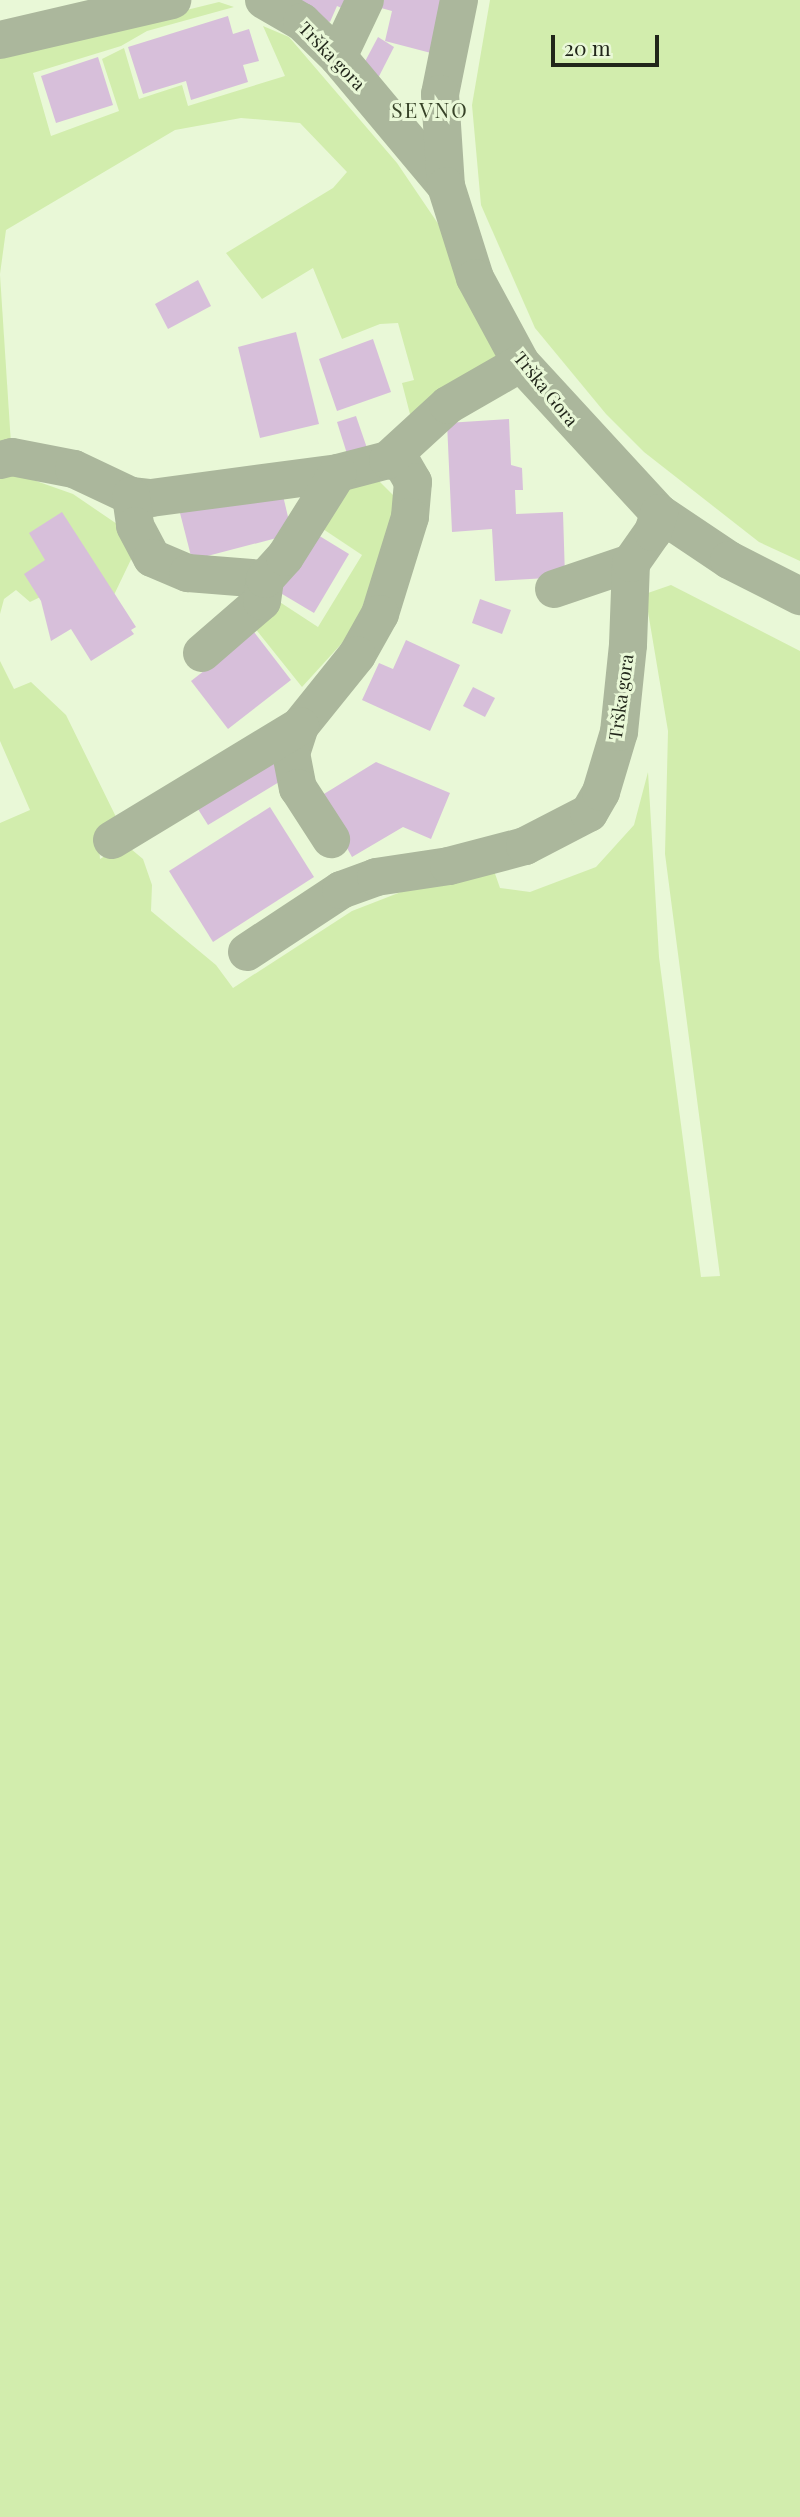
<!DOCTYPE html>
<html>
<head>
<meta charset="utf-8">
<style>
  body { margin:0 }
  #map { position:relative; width:800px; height:2517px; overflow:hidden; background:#e9f8d7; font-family:"Playfair Display",serif }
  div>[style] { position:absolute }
  .green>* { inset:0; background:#d2edad }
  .building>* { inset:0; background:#d7bfda }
  .minor>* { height:38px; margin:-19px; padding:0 19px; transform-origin:19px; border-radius:19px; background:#abb79c }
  span { translate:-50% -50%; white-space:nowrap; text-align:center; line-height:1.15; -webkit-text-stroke:6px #e9f8d7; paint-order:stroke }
  .street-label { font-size:18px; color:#21261a }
  .quarter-label { font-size:21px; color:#374328; letter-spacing:2px }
  .scale { position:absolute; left:551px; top:35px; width:108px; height:32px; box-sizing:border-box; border:4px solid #21261a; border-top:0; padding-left:9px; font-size:21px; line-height:24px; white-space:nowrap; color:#21261a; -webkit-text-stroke:5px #e9f8d7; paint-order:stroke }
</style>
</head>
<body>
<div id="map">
  <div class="green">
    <i style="clip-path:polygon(490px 0,800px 0,800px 561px,759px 542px,644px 452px,606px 414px,535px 328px,481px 205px,472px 105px)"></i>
    <i style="clip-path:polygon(219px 2px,234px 7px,147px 31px,121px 46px,33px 73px,51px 136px,119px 111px,102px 59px,124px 48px,139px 99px,182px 85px,188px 106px,285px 76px,263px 26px,289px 37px,397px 163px,441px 228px,506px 356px,411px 418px,402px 383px,414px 380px,398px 323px,380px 324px,342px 339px,313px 268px,262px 299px,226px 253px,333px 188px,347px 172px,300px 123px,241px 118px,175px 130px,6px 230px,0 274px,0 56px)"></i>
    <i style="clip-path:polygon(0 275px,11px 444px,0 447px)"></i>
    <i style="clip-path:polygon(0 476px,22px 476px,73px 494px,117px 524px,137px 547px,112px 599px,63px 586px,30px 602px,16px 590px,4px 599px,0 614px)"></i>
    <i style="clip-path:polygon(376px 478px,400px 502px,354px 630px,302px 687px,250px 622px,272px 597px,318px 627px,362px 555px,320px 527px,347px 483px)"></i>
    <i style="clip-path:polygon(671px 585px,800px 651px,800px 2517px,0 2517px,0 823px,30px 810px,0 741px,0 661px,14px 689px,31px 682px,66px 715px,117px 819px,99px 845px,100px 859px,125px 844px,143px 859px,152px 885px,151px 911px,216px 965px,233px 988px,352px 911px,437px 878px,492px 865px,500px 888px,530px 892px,596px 867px,634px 825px,648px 772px,659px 957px,701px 1277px,720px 1276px,665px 854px,668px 731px,645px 594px)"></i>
  </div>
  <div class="building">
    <i style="clip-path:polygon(297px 0,348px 0,344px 9px,337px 6px,330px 22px,294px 6px)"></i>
    <i style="clip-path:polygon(384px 0,444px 0,431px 53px,385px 41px,392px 11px,381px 8px)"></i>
    <i style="clip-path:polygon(228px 16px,233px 34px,249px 29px,259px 61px,243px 65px,248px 82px,191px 100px,186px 81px,143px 94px,128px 47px)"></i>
    <i style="clip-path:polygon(378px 37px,394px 47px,373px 88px,361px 69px)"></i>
    <i style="clip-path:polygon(98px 57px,113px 105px,56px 123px,41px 76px)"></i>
    <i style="clip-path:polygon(198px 280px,211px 306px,168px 329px,155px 304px)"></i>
    <i style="clip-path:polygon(296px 332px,319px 424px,260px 438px,238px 347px)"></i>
    <i style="clip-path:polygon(373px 339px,391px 392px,337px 411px,319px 359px)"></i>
    <i style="clip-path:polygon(356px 416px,368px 451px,348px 457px,337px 422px)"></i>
    <i style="clip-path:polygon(509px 419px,511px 465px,522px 468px,523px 490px,515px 490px,516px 514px,563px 512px,565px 577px,495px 581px,492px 529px,452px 532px,447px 423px)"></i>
    <i style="clip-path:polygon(281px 487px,292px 534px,192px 560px,180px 513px)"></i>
    <i style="clip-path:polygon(62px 512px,136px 627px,131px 630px,134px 634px,91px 661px,71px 629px,51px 641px,41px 601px,24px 574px,45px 560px,29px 533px)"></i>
    <i style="clip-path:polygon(313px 532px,349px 554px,314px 613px,277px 591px)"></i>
    <i style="clip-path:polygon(480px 599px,511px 610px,502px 634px,472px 623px)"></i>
    <i style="clip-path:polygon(254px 632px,291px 680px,228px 729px,191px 681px)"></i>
    <i style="clip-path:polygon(406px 640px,460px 665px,430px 731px,362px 700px,379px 663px,393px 669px)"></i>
    <i style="clip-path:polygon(473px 687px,495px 698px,485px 717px,463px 706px)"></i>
    <i style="clip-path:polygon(272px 749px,289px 776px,208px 825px,191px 798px)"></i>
    <i style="clip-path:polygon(376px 762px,450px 793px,431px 839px,403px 827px,352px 857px,319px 797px)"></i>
    <i style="clip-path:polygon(270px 807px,314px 877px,213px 942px,169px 871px)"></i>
  </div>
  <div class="minor">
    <i style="left:264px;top:0;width:44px;rotate:30.1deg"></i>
    <i style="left:302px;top:22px;width:50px;rotate:44.2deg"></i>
    <i style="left:338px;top:57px;width:168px;rotate:50.1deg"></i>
    <i style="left:459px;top:0;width:96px;rotate:101.4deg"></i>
    <i style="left:440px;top:94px;width:92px;rotate:86.3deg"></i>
    <i style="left:446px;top:186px;width:96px;rotate:72.5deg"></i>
    <i style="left:475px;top:278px;width:97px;rotate:61.6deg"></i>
    <i style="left:521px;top:363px;width:204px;rotate:47.4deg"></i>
    <i style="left:659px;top:513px;width:84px;rotate:33.9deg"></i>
    <i style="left:729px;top:560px;width:80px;rotate:26.9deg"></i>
    <i style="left:0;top:40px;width:177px;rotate:-13.1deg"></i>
    <i style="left:338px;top:57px;width:63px;rotate:-64.7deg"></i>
    <i style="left:0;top:460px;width:12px;rotate:-14deg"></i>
    <i style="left:12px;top:457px;width:63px;rotate:11deg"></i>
    <i style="left:74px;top:469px;width:63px;rotate:25.3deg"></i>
    <i style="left:131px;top:496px;width:20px;rotate:6deg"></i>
    <i style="left:151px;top:498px;width:189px;rotate:-7.6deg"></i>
    <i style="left:338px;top:473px;width:52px;rotate:-14.6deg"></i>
    <i style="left:388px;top:460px;width:14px;rotate:12deg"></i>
    <i style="left:402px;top:463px;width:22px;rotate:60deg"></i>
    <i style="left:413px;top:482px;width:35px;rotate:95deg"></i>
    <i style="left:410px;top:517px;width:102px;rotate:107.2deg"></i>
    <i style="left:380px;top:614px;width:47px;rotate:119.3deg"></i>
    <i style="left:357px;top:655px;width:91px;rotate:128.8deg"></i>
    <i style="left:300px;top:726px;width:28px;rotate:108deg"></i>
    <i style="left:291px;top:753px;width:36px;rotate:79deg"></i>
    <i style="left:298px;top:788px;width:61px;rotate:57.1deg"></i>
    <i style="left:388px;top:460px;width:81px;rotate:-42.5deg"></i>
    <i style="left:448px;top:405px;width:84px;rotate:-29.9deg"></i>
    <i style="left:131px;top:496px;width:30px;rotate:82deg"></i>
    <i style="left:135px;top:526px;width:36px;rotate:62deg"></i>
    <i style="left:152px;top:558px;width:39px;rotate:23deg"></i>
    <i style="left:188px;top:573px;width:77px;rotate:4.5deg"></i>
    <i style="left:554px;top:589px;width:81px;rotate:-18.7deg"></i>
    <i style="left:202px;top:653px;width:79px;rotate:-40.9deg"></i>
    <i style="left:262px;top:601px;width:22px;rotate:-82deg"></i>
    <i style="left:265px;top:579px;width:30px;rotate:-48deg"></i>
    <i style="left:285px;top:557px;width:99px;rotate:-57.8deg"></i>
    <i style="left:112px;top:840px;width:220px;rotate:-31.2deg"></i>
    <i style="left:247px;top:952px;width:113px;rotate:-33.4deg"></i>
    <i style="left:341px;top:890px;width:37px;rotate:-20deg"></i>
    <i style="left:376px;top:877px;width:74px;rotate:-8.6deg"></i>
    <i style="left:449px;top:866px;width:79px;rotate:-14.7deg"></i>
    <i style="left:525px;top:846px;width:72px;rotate:-27.3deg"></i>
    <i style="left:589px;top:813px;width:24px;rotate:-60deg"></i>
    <i style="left:601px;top:792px;width:63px;rotate:-73.3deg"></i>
    <i style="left:619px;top:732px;width:87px;rotate:-84.1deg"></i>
    <i style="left:628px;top:645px;width:82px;rotate:-87.9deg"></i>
    <i style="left:631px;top:563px;width:38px;rotate:-55deg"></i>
    <i style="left:653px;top:532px;width:20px;rotate:-72deg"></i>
  </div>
  <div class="street-label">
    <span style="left:332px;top:56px;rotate:46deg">Trška gora</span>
    <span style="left:546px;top:389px;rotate:51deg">Trška Gora</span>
    <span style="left:621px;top:697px;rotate:-82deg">Trška gora</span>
  </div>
  <div class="quarter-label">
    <span style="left:430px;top:109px">SEVNO</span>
  </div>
  <div class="scale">20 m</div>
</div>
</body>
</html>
